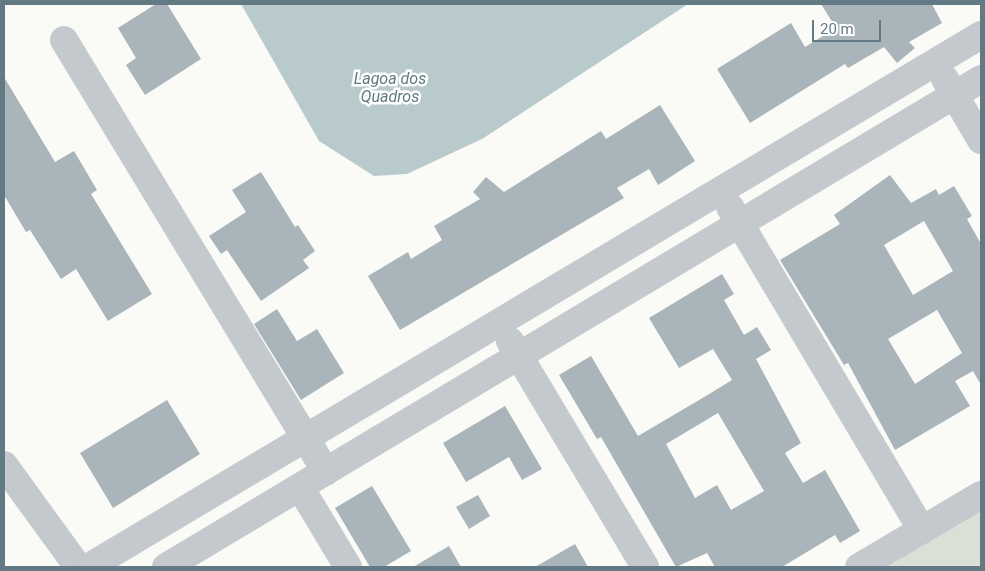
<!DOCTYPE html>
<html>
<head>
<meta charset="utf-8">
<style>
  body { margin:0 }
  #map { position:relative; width:985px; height:571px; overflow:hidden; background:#fafaf7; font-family:Roboto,sans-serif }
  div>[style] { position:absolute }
  .green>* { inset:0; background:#dbe0d6 }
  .water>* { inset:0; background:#b9cacc }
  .building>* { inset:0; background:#a9b5ba }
  .minor>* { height:28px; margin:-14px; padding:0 14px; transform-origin:14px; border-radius:14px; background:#c3c9cc }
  span { translate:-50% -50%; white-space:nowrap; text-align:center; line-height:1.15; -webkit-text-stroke:5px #fff; paint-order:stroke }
  .water-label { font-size:16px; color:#5e7a7e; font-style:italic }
  .frame { position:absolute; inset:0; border:5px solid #637a85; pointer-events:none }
  .scale { position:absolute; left:812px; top:20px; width:69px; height:22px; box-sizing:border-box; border:2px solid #637a85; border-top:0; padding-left:6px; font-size:15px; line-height:18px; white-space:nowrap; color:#637a85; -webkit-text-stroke:4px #fff; paint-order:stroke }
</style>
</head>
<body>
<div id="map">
  <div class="green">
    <i style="clip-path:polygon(981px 508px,981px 567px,887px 567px)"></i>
  </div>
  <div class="water">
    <i style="clip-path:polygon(241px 4px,688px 4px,482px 139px,407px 174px,374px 176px,319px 141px)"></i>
  </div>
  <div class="building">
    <i style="clip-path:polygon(156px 4px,167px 4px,201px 59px,145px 95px,126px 65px,136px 58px,118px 28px)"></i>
    <i style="clip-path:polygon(821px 4px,932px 4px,942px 23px,909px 42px,915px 48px,897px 63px,884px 47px,848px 68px,845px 64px,750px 123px,717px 69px,791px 23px,805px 47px,836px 28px)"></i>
    <i style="clip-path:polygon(4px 77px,55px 162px,74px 151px,97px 190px,91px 194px,152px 294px,108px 321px,76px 269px,61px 279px,30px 230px,26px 232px,4px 195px)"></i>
    <i style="clip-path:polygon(660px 105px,695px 161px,658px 185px,649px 169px,617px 188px,624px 198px,400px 330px,368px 276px,408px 252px,411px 259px,442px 240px,434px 226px,480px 199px,473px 192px,486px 177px,504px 192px,601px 131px,606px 139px)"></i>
    <i style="clip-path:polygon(261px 172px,295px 227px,298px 225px,315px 251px,303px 260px,309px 268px,261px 301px,227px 250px,221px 254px,209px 236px,246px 212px,232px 190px)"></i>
    <i style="clip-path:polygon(evenodd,890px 175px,911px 203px,936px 189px,939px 195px,954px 186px,972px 216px,967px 219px,981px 244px,981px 385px,973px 371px,955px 381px,970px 406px,895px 450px,848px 363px,844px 365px,780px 260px,840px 224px,834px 215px,890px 175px,924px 221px,953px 271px,913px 295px,884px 245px,924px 221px,890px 175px,937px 310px,962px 353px,915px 384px,888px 339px,937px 310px)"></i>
    <i style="clip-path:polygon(evenodd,722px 274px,734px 294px,724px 300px,744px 335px,757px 327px,771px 350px,756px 359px,801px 443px,785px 453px,803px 483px,825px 470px,860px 531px,840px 543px,835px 535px,782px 567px,715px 567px,707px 553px,676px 567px,601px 437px,597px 439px,559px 375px,591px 356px,638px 436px,711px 393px,732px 380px,713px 349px,679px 368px,649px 318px,722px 274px,718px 413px,764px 491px,731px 510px,717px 485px,695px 498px,666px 444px,718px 413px)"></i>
    <i style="clip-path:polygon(277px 309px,297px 341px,317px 329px,344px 373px,301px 400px,254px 324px)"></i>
    <i style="clip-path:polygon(167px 400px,200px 454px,113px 508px,80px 453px)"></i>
    <i style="clip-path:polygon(505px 406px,542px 469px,522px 480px,509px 457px,466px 482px,443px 443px)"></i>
    <i style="clip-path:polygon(372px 486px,411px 551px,384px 567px,370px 567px,335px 508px)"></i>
    <i style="clip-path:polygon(478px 495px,490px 516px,469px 529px,456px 507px)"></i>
    <i style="clip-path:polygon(575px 544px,588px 567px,535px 567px)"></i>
    <i style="clip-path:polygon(449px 546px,461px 567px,413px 567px)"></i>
  </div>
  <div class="minor">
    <i style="left:64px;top:40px;width:505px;rotate:58.76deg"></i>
    <i style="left:945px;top:79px;width:71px;rotate:59.5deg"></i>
    <i style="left:730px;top:207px;width:376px;rotate:59.3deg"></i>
    <i style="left:510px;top:341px;width:263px;rotate:59.1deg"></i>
    <i style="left:4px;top:465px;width:126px;rotate:54deg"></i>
    <i style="left:300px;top:487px;width:93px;rotate:59deg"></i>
    <i style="left:89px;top:567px;width:1039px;rotate:-30.81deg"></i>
    <i style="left:166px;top:567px;width:950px;rotate:-30.91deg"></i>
    <i style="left:859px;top:567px;width:142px;rotate:-30.5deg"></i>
  </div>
  <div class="water-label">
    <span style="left:390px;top:88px">Lagoa dos<br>Quadros</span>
  </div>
  <div class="frame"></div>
  <div class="scale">20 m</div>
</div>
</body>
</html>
